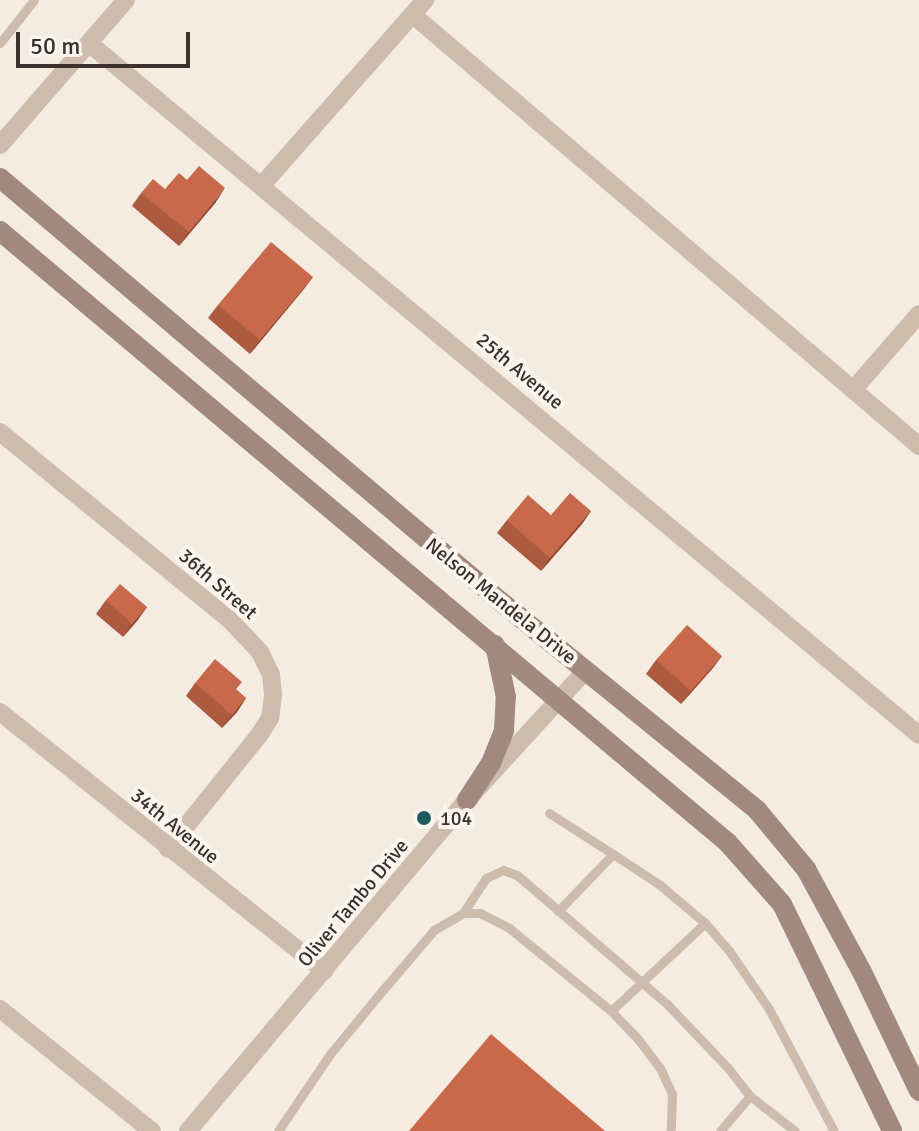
<!DOCTYPE html>
<html>
<head>
<meta charset="utf-8">
<style>
  body { margin:0 }
  #map { position:relative; width:919px; height:1131px; overflow:hidden; background:#f4ebe1; font-family:Signika,sans-serif }
  div>[style] { position:absolute }
  .service>* { height:9px; margin:-4.5px; padding:0 4.5px; transform-origin:4.5px; border-radius:4.5px; background:#cdbbac }
  .minor>* { height:18px; margin:-9px; padding:0 9px; transform-origin:9px; border-radius:9px; background:#cdbbac }
  .secondary>* { height:20px; margin:-10px; padding:0 10px; transform-origin:10px; border-radius:10px; background:#a18a7d }
  .wall>* { inset:0; background:#ac5a40 }
  .shaded-wall>* { inset:0; background:#8c4a34 }
  .building>* { inset:0; background:#c8694b }
  .dots>* { width:22px; height:22px; translate:-50% -50%; box-sizing:border-box; border:4px solid #fbf5ee; border-radius:50% }
  span { translate:-50% -50%; white-space:nowrap; text-align:center; line-height:1.15; -webkit-text-stroke:8px #fbf5ee; paint-order:stroke }
  .street-label { font-size:20px; color:#3b302b }
  .poi-label { font-size:20px; color:#3b302b }
  .left { translate:0 -50%; text-align:left }
  .scale { position:absolute; left:16px; top:32px; width:174px; height:36px; box-sizing:border-box; border:4px solid #3b302b; border-top:0; padding-left:10px; font-size:24px; line-height:28px; white-space:nowrap; color:#3b302b; -webkit-text-stroke:6px #fbf5ee; paint-order:stroke }
</style>
</head>
<body>
<div id="map">
  <div class="service">
    <i style="left:0;top:43px;width:55px;rotate:-51.7deg"></i>
    <i style="left:549px;top:813px;width:76px;rotate:32.6deg"></i>
    <i style="left:558px;top:911px;width:79px;rotate:-46deg"></i>
    <i style="left:613px;top:854px;width:56px;rotate:33.4deg"></i>
    <i style="left:660px;top:885px;width:59px;rotate:40.2deg"></i>
    <i style="left:705px;top:923px;width:38px;rotate:49deg"></i>
    <i style="left:730px;top:952px;width:69px;rotate:55.6deg"></i>
    <i style="left:769px;top:1009px;width:138px;rotate:62deg"></i>
    <i style="left:463px;top:913px;width:42px;rotate:-56.7deg"></i>
    <i style="left:486px;top:878px;width:19px;rotate:-25deg"></i>
    <i style="left:503px;top:870px;width:15px;rotate:20deg"></i>
    <i style="left:517px;top:875px;width:198px;rotate:40.7deg"></i>
    <i style="left:667px;top:1004px;width:88px;rotate:46.4deg"></i>
    <i style="left:728px;top:1068px;width:36px;rotate:52deg"></i>
    <i style="left:750px;top:1096px;width:46px;rotate:130.6deg"></i>
    <i style="left:611px;top:1011px;width:129px;rotate:-43.1deg"></i>
    <i style="left:750px;top:1096px;width:57px;rotate:37.9deg"></i>
    <i style="left:278px;top:1131px;width:93px;rotate:-56deg"></i>
    <i style="left:330px;top:1054px;width:82px;rotate:-50.5deg"></i>
    <i style="left:382px;top:991px;width:80px;rotate:-49.6deg"></i>
    <i style="left:434px;top:930px;width:34px;rotate:-30deg"></i>
    <i style="left:463px;top:913px;width:17px"></i>
    <i style="left:480px;top:913px;width:33px;rotate:27deg"></i>
    <i style="left:509px;top:928px;width:132px;rotate:39.1deg"></i>
    <i style="left:611px;top:1011px;width:39px;rotate:46deg"></i>
    <i style="left:638px;top:1039px;width:36px;rotate:53deg"></i>
    <i style="left:660px;top:1068px;width:29px;rotate:65deg"></i>
    <i style="left:672px;top:1094px;width:37px;rotate:92deg"></i>
  </div>
  <div class="minor">
    <i style="left:413px;top:15px;width:665px;rotate:40.42deg"></i>
    <i style="left:90px;top:44px;width:1079px;rotate:39.81deg"></i>
    <i style="left:0;top:145px;width:192px;rotate:-49deg"></i>
    <i style="left:262px;top:185px;width:247px;rotate:-48.6deg"></i>
    <i style="left:854px;top:389px;width:99px;rotate:-49.1deg"></i>
    <i style="left:0;top:432px;width:297px;rotate:39.3deg"></i>
    <i style="left:230px;top:620px;width:44px;rotate:46.8deg"></i>
    <i style="left:260px;top:652px;width:25px;rotate:64deg"></i>
    <i style="left:271px;top:675px;width:20px;rotate:84deg"></i>
    <i style="left:273px;top:695px;width:23px;rotate:97deg"></i>
    <i style="left:270px;top:718px;width:19px;rotate:122deg"></i>
    <i style="left:260px;top:734px;width:147px;rotate:128.7deg"></i>
    <i style="left:0;top:712px;width:415px;rotate:38.6deg"></i>
    <i style="left:0;top:1009px;width:195px;rotate:38.8deg"></i>
    <i style="left:188px;top:1131px;width:433px;rotate:-49.9deg"></i>
    <i style="left:467px;top:800px;width:176px;rotate:-47.5deg"></i>
  </div>
  <div class="secondary">
    <i style="left:0;top:178px;width:655px;rotate:40.23deg"></i>
    <i style="left:500px;top:601px;width:331px;rotate:39.1deg"></i>
    <i style="left:757px;top:810px;width:77px;rotate:50.3deg"></i>
    <i style="left:806px;top:869px;width:117px;rotate:61.5deg"></i>
    <i style="left:862px;top:972px;width:132px;rotate:64.4deg"></i>
    <i style="left:0;top:231px;width:951px;rotate:40.05deg"></i>
    <i style="left:728px;top:843px;width:81px;rotate:48.5deg"></i>
    <i style="left:782px;top:904px;width:252px;rotate:64.1deg"></i>
    <i style="left:467px;top:800px;width:44px;rotate:-57deg"></i>
    <i style="left:491px;top:763px;width:35px;rotate:-68deg"></i>
    <i style="left:504px;top:730px;width:33px;rotate:-87deg"></i>
    <i style="left:506px;top:697px;width:53px;rotate:-101.9deg"></i>
  </div>
  <div class="wall">
    <i style="clip-path:polygon(141px 193px,216px 202px,179px 246px,132px 206px)"></i>
    <i style="clip-path:polygon(313px 277px,303px 290px,250px 354px,208px 318px,218px 305px)"></i>
    <i style="clip-path:polygon(591px 511px,582px 524px,541px 571px,497px 533px,507px 520px)"></i>
    <i style="clip-path:polygon(106px 600px,147px 607px,137px 621px,123px 637px,96px 614px)"></i>
    <i style="clip-path:polygon(722px 656px,712px 669px,681px 704px,646px 674px,656px 660px)"></i>
    <i style="clip-path:polygon(195px 683px,236px 690px,246px 698px,237px 712px,222px 728px,186px 696px)"></i>
  </div>
  <div class="shaded-wall">
    <i style="clip-path:polygon(225px 188px,216px 202px,179px 246px,189px 232px)"></i>
    <i style="clip-path:polygon(313px 277px,303px 290px,250px 354px,260px 340px)"></i>
    <i style="clip-path:polygon(591px 511px,582px 524px,541px 571px,550px 558px)"></i>
    <i style="clip-path:polygon(147px 607px,137px 621px,123px 637px,132px 624px)"></i>
    <i style="clip-path:polygon(722px 656px,712px 669px,681px 704px,691px 691px)"></i>
    <i style="clip-path:polygon(246px 698px,237px 712px,222px 728px,232px 715px)"></i>
  </div>
  <div class="building">
    <i style="clip-path:polygon(199px 166px,225px 188px,189px 232px,141px 193px,153px 179px,165px 189px,179px 173px,187px 180px)"></i>
    <i style="clip-path:polygon(271px 242px,313px 277px,260px 340px,218px 305px)"></i>
    <i style="clip-path:polygon(570px 493px,591px 511px,550px 558px,507px 520px,528px 495px,551px 515px)"></i>
    <i style="clip-path:polygon(120px 584px,147px 607px,132px 624px,106px 600px)"></i>
    <i style="clip-path:polygon(687px 625px,722px 656px,691px 691px,656px 660px)"></i>
    <i style="clip-path:polygon(215px 659px,242px 682px,236px 689px,246px 698px,232px 715px,195px 683px)"></i>
    <i style="clip-path:polygon(491px 1034px,605px 1131px,409px 1131px)"></i>
  </div>
  <div class="dots">
    <i style="left:424px;top:818px;background:#1f5a5e"></i>
  </div>
  <div class="street-label">
    <span style="left:520px;top:371px;rotate:40deg">25th Avenue</span>
    <span style="left:218px;top:584px;rotate:41deg">36th Street</span>
    <span style="left:501px;top:601px;rotate:39deg">Nelson Mandela Drive</span>
    <span style="left:175px;top:826px;rotate:39deg">34th Avenue</span>
    <span style="left:353px;top:903px;rotate:-50deg">Oliver Tambo Drive</span>
  </div>
  <div class="poi-label">
    <span class="left" style="left:440px;top:818px">104</span>
  </div>
  <div class="scale">50 m</div>
</div>
</body>
</html>
